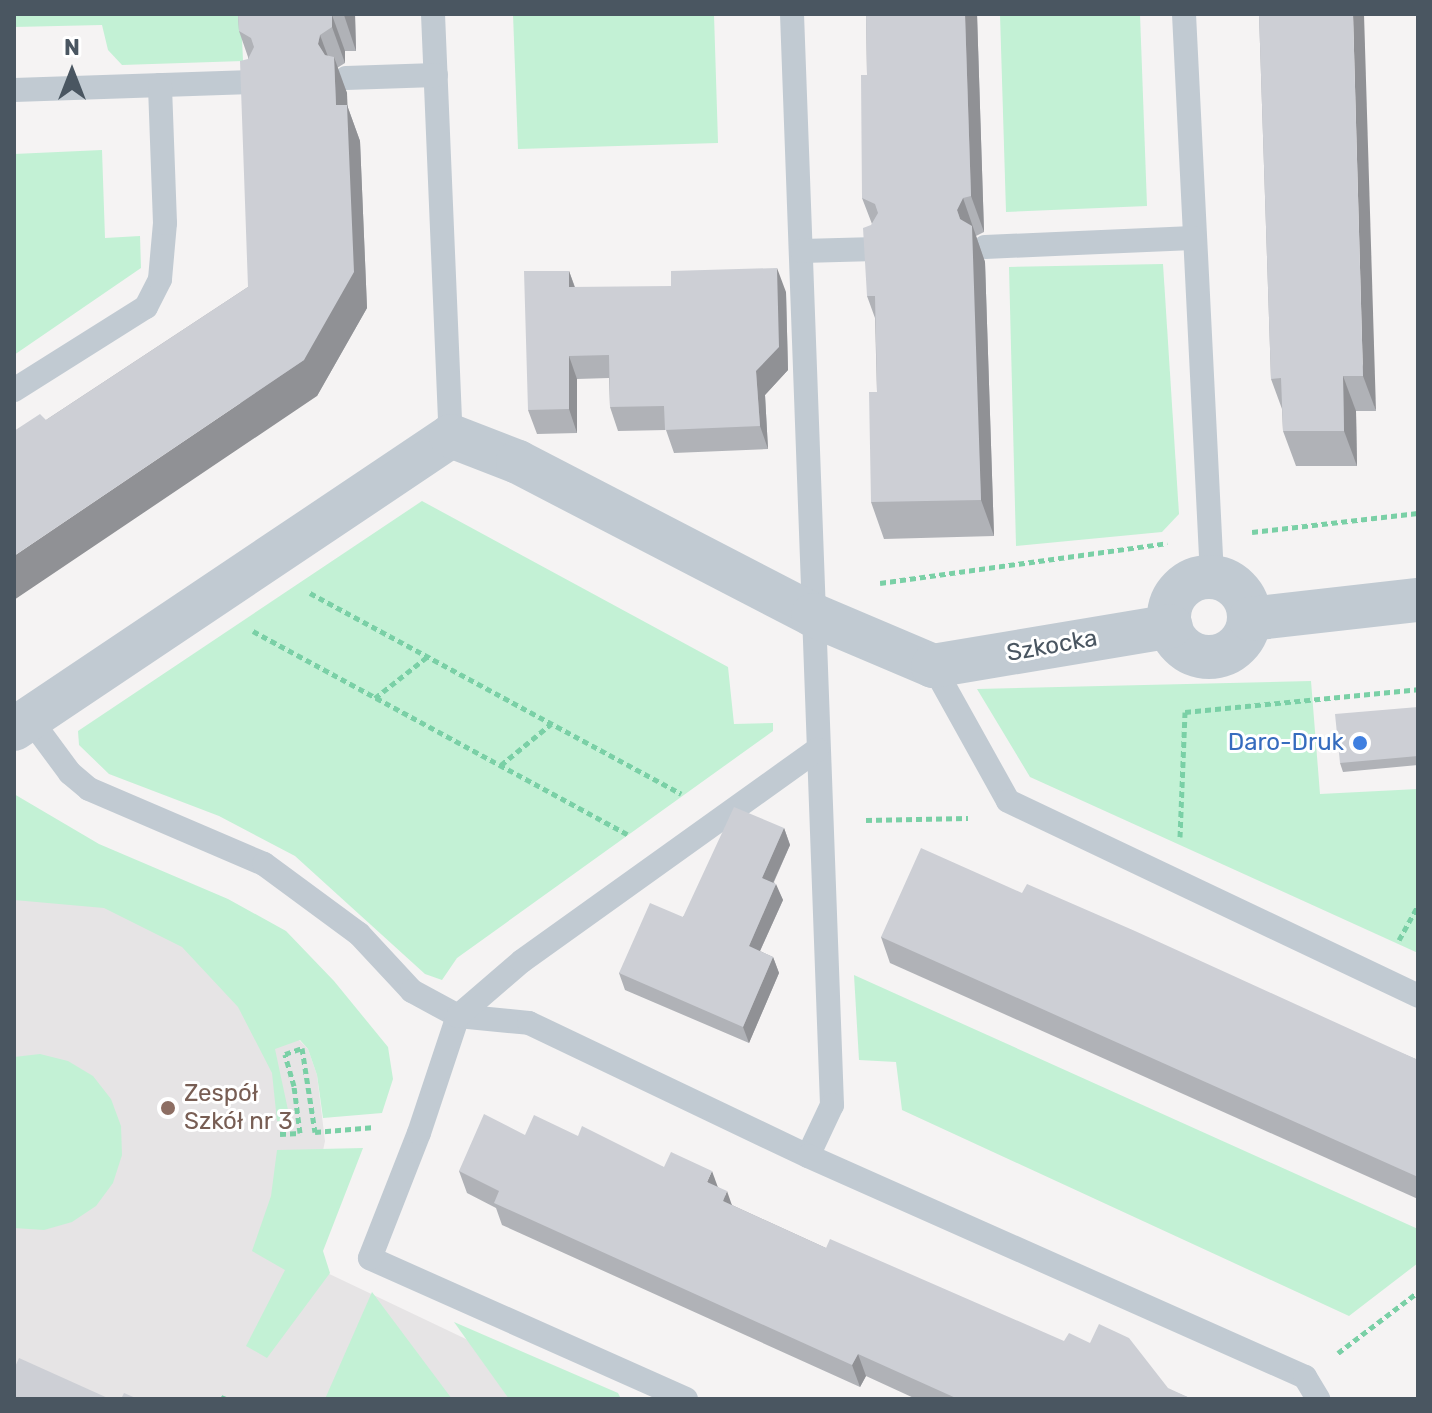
<!DOCTYPE html>
<html>
<head>
<meta charset="utf-8">
<style>
  body { margin:0 }
  #map { position:relative; width:1432px; height:1413px; overflow:hidden; background:#f5f3f3; font-family:Rubik,sans-serif }
  div>[style] { position:absolute }
  .education>* { inset:0; background:#e6e4e5 }
  .green>* { inset:0; background:#c3f1d5 }
  .path>* { height:5px; margin-top:-2.5px; transform-origin:0; background:repeating-linear-gradient(90deg,#7ad0a6 0 6px,transparent 0 10px) }
  .service>* { height:24px; margin:-12px; padding:0 12px; transform-origin:12px; border-radius:12px; background:#c1cad2 }
  .minor>* { height:44px; margin:-22px; padding:0 22px; transform-origin:22px; border-radius:22px; background:#c1cad2 }
  .minor>.ring { margin:-22px; padding:0; box-sizing:content-box; background:none; border:44px solid #c1cad2; border-radius:50% }
  .wall>* { inset:0; background:#b0b2b7 }
  .shaded-wall>* { inset:0; background:#909195 }
  .building>* { inset:0; background:#cdcfd5 }
  .dots>* { width:22px; height:22px; translate:-50% -50%; box-sizing:border-box; border:4px solid #fff; border-radius:50% }
  span { translate:-50% -50%; white-space:nowrap; text-align:center; line-height:1.15; -webkit-text-stroke:6px #fff; paint-order:stroke }
  .street-label { font-size:24px; color:#4a5661 }
  .shop-label { font-size:24px; color:#366cbe }
  .right { translate:-100% -50%; text-align:right }
  .education-label { font-size:24px; color:#785e54 }
  .left { translate:0 -50%; text-align:left }
  .frame { position:absolute; inset:0; border:16px solid #4a5661; pointer-events:none }
  .north { position:absolute; left:32px; top:32px; width:80px; height:80px; -webkit-text-stroke:6px #fff; paint-order:stroke; rotate:0deg; font-size:22px; font-weight:700; line-height:32px; text-align:center; color:#4a5661 }
  .north::after { content:''; display:block; margin:auto; width:28px; height:36px; background:#4a5661; clip-path:polygon(50% 0,100% 100%,50% 72%,0 100%) }
</style>
</head>
<body>
<div id="map">
  <div class="education">
    <i style="clip-path:polygon(14px 862px,154px 894px,308px 1049px,317px 1075px,325px 1141px,300px 1260px,592px 1399px,14px 1399px)"></i>
  </div>
  <div class="green">
    <i style="clip-path:polygon(14px 14px,241px 14px,243px 61px,122px 65px,108px 50px,102px 25px,14px 27px)"></i>
    <i style="clip-path:polygon(513px 14px,714px 14px,718px 143px,518px 149px)"></i>
    <i style="clip-path:polygon(1000px 14px,1140px 14px,1147px 206px,1006px 212px)"></i>
    <i style="clip-path:polygon(102px 150px,105px 238px,140px 236px,141px 268px,14px 355px,14px 154px)"></i>
    <i style="clip-path:polygon(1163px 264px,1179px 514px,1162px 532px,1016px 546px,1009px 267px)"></i>
    <i style="clip-path:polygon(422px 501px,728px 667px,734px 724px,773px 723px,773px 731px,457px 958px,442px 980px,425px 974px,295px 856px,219px 816px,109px 774px,79px 745px,78px 731px)"></i>
    <i style="clip-path:polygon(1311px 681px,1320px 794px,1418px 789px,1418px 953px,1030px 777px,977px 689px)"></i>
    <i style="clip-path:polygon(14px 794px,99px 844px,228px 899px,286px 931px,334px 981px,388px 1047px,393px 1079px,382px 1113px,323px 1118px,317px 1075px,308px 1049px,300px 1040px,275px 1049px,291px 1124px,277px 1121px,272px 1073px,238px 1007px,182px 947px,104px 908px,14px 900px)"></i>
    <i style="clip-path:polygon(854px 975px,1418px 1229px,1418px 1263px,1349px 1316px,902px 1110px,896px 1062px,859px 1060px)"></i>
    <i style="clip-path:polygon(40px 1054px,68px 1061px,93px 1076px,111px 1099px,121px 1126px,122px 1155px,113px 1183px,96px 1206px,72px 1222px,44px 1230px,14px 1228px,14px 1057px)"></i>
    <i style="clip-path:polygon(363px 1148px,323px 1251px,330px 1273px,267px 1358px,246px 1346px,285px 1270px,252px 1251px,271px 1196px,277px 1150px)"></i>
    <i style="clip-path:polygon(372px 1292px,452px 1399px,325px 1399px)"></i>
    <i style="clip-path:polygon(454px 1322px,618px 1393px,621px 1399px,509px 1399px)"></i>
  </div>
  <div class="path">
    <i style="left:1252px;top:532px;width:167px;rotate:-6.5deg"></i>
    <i style="left:880px;top:583px;width:290px;rotate:-7.9deg"></i>
    <i style="left:310px;top:593px;width:422px;rotate:28.4deg"></i>
    <i style="left:253px;top:631px;width:426px;rotate:28.5deg"></i>
    <i style="left:375px;top:698px;width:66px;rotate:-38.3deg"></i>
    <i style="left:501px;top:765px;width:65px;rotate:-39.4deg"></i>
    <i style="left:866px;top:820px;width:102px;rotate:-1.1deg"></i>
    <i style="left:1180px;top:837px;width:125px;rotate:-87.7deg"></i>
    <i style="left:1185px;top:712px;width:234px;rotate:-5.6deg"></i>
    <i style="left:1399px;top:940px;width:39px;rotate:-61deg"></i>
    <i style="left:280px;top:1134px;width:20px;rotate:-3deg"></i>
    <i style="left:300px;top:1133px;width:47px;rotate:-97.3deg"></i>
    <i style="left:294px;top:1086px;width:33px;rotate:-106deg"></i>
    <i style="left:285px;top:1054px;width:18px;rotate:-19deg"></i>
    <i style="left:302px;top:1048px;width:85px;rotate:81.2deg"></i>
    <i style="left:315px;top:1132px;width:60px;rotate:-4.8deg"></i>
    <i style="left:1338px;top:1353px;width:101px;rotate:-37.3deg"></i>
    <i style="left:221px;top:1397px;width:5px;rotate:22deg"></i>
  </div>
  <div class="service">
    <i style="left:433px;top:14px;width:422px;rotate:87.6deg"></i>
    <i style="left:792px;top:14px;width:1092px;rotate:87.9deg"></i>
    <i style="left:832px;top:1105px;width:56px;rotate:115.2deg"></i>
    <i style="left:1184px;top:14px;width:564px;rotate:87.15deg"></i>
    <i style="left:346px;top:78px;width:90px;rotate:-1.9deg"></i>
    <i style="left:14px;top:90px;width:238px;rotate:-1.9deg"></i>
    <i style="left:985px;top:247px;width:208px;rotate:-2.5deg"></i>
    <i style="left:802px;top:251px;width:74px;rotate:-1.5deg"></i>
    <i style="left:14px;top:390px;width:156px;rotate:-32.2deg"></i>
    <i style="left:146px;top:307px;width:31px;rotate:-63deg"></i>
    <i style="left:160px;top:279px;width:56px;rotate:-84.9deg"></i>
    <i style="left:165px;top:223px;width:138px;rotate:-92.1deg"></i>
    <i style="left:933px;top:666px;width:154px;rotate:60.9deg"></i>
    <i style="left:1008px;top:801px;width:454px;rotate:25.4deg"></i>
    <i style="left:30px;top:719px;width:67px;rotate:53.5deg"></i>
    <i style="left:70px;top:773px;width:25px;rotate:40deg"></i>
    <i style="left:89px;top:789px;width:190px;rotate:23.2deg"></i>
    <i style="left:264px;top:864px;width:118px;rotate:36.4deg"></i>
    <i style="left:359px;top:934px;width:78px;rotate:47.1deg"></i>
    <i style="left:412px;top:991px;width:52px;rotate:28.5deg"></i>
    <i style="left:458px;top:1016px;width:71px;rotate:5.6deg"></i>
    <i style="left:529px;top:1023px;width:309px;rotate:25.5deg"></i>
    <i style="left:808px;top:1156px;width:544px;rotate:23.97deg"></i>
    <i style="left:1305px;top:1377px;width:26px;rotate:59deg"></i>
    <i style="left:686px;top:1399px;width:346px;rotate:-156deg"></i>
    <i style="left:370px;top:1258px;width:134px;rotate:-68.6deg"></i>
    <i style="left:419px;top:1133px;width:123px;rotate:-71.6deg"></i>
    <i style="left:458px;top:1016px;width:84px;rotate:-40.7deg"></i>
    <i style="left:522px;top:961px;width:363px;rotate:-35.6deg"></i>
  </div>
  <div class="minor">
    <i class="ring" style="left:1169px;top:577px;width:36px;height:36px"></i>
    <i style="left:1250px;top:619px;width:169px;rotate:-6.5deg"></i>
    <i style="left:14px;top:729px;width:526px;rotate:-33.84deg"></i>
    <i style="left:451px;top:436px;width:72px;rotate:21.2deg"></i>
    <i style="left:518px;top:462px;width:332px;rotate:27.4deg"></i>
    <i style="left:813px;top:615px;width:130px;rotate:23deg"></i>
    <i style="left:933px;top:666px;width:241px;rotate:-9.5deg"></i>
  </div>
  <div class="wall">
    <i style="clip-path:polygon(238px 14px,355px 14px,356px 51px,345px 51px,345px 63px,337px 68px,347px 93px,347px 105px,360px 141px,367px 308px,317px 396px,46px 420px,248px 287px,248px 57px,239px 31px)"></i>
    <i style="clip-path:polygon(866px 14px,977px 14px,984px 232px,976px 236px,985px 262px,994px 536px,884px 539px,871px 502px,877px 392px,875px 318px,867px 296px,872px 224px,862px 198px,867px 75px)"></i>
    <i style="clip-path:polygon(1259px 14px,1376px 411px,1356px 411px,1357px 466px,1296px 466px,1283px 431px,1282px 409px,1271px 379px)"></i>
    <i style="clip-path:polygon(569px 271px,575px 287px,786px 292px,788px 370px,765px 395px,768px 449px,674px 453px,666px 430px,618px 431px,610px 407px,609px 378px,577px 379px,577px 433px,537px 434px,528px 410px)"></i>
    <i style="clip-path:polygon(1418px 707px,1418px 765px,1343px 772px,1340px 763px)"></i>
    <i style="clip-path:polygon(784px 828px,790px 845px,774px 882px,783px 900px,760px 951px,773px 957px,779px 973px,749px 1043px,625px 990px,619px 973px)"></i>
    <i style="clip-path:polygon(1022px 893px,1418px 1060px,1418px 1199px,890px 963px,881px 937px)"></i>
    <i style="clip-path:polygon(525px 1135px,578px 1136px,718px 1187px,732px 1205px,826px 1248px,1192px 1399px,916px 1399px,866px 1376px,860px 1387px,502px 1225px,496px 1208px,467px 1193px,459px 1171px)"></i>
  </div>
  <div class="shaded-wall">
    <i style="clip-path:polygon(343px 14px,355px 14px,356px 51px,344px 15px)"></i>
    <i style="clip-path:polygon(965px 14px,977px 14px,984px 232px,971px 196px)"></i>
    <i style="clip-path:polygon(1353px 14px,1364px 14px,1376px 411px,1363px 376px)"></i>
    <i style="clip-path:polygon(332px 15px,345px 51px,345px 63px,332px 27px)"></i>
    <i style="clip-path:polygon(320px 35px,333px 70px,318px 44px)"></i>
    <i style="clip-path:polygon(334px 57px,347px 93px,349px 141px,336px 105px)"></i>
    <i style="clip-path:polygon(347px 105px,360px 141px,367px 308px,317px 396px,14px 600px,14px 556px,304px 360px)"></i>
    <i style="clip-path:polygon(963px 198px,985px 262px,994px 536px,981px 500px,970px 247px,957px 210px)"></i>
    <i style="clip-path:polygon(777px 268px,786px 292px,788px 370px,765px 395px,768px 449px,760px 426px,756px 371px)"></i>
    <i style="clip-path:polygon(569px 271px,577px 294px,569px 287px)"></i>
    <i style="clip-path:polygon(569px 356px,577px 379px,577px 433px,569px 409px)"></i>
    <i style="clip-path:polygon(1343px 376px,1356px 411px,1357px 466px,1344px 431px)"></i>
    <i style="clip-path:polygon(784px 828px,790px 845px,768px 894px,762px 878px)"></i>
    <i style="clip-path:polygon(776px 884px,783px 900px,755px 962px,749px 946px)"></i>
    <i style="clip-path:polygon(773px 957px,779px 973px,749px 1043px,743px 1027px)"></i>
    <i style="clip-path:polygon(712px 1171px,720px 1193px,707px 1182px)"></i>
    <i style="clip-path:polygon(727px 1191px,735px 1214px,723px 1201px)"></i>
    <i style="clip-path:polygon(858px 1354px,866px 1376px,860px 1387px,852px 1365px)"></i>
  </div>
  <div class="building">
    <i style="clip-path:polygon(238px 14px,343px 14px,344px 15px,332px 15px,332px 27px,320px 35px,318px 44px,325px 55px,334px 57px,336px 105px,347px 105px,354px 272px,304px 360px,14px 556px,14px 431px,40px 414px,46px 420px,248px 287px,240px 61px,248px 59px,254px 47px,251px 38px,239px 31px)"></i>
    <i style="clip-path:polygon(866px 14px,965px 14px,971px 196px,963px 198px,957px 210px,960px 219px,972px 226px,981px 500px,871px 502px,869px 392px,877px 392px,875px 296px,867px 296px,863px 228px,871px 225px,878px 213px,875px 204px,862px 198px,861px 75px,867px 75px)"></i>
    <i style="clip-path:polygon(1259px 14px,1353px 14px,1363px 376px,1343px 376px,1344px 431px,1283px 431px,1281px 378px,1271px 379px)"></i>
    <i style="clip-path:polygon(777px 268px,779px 347px,756px 371px,760px 426px,665px 430px,664px 406px,610px 407px,609px 355px,569px 356px,569px 409px,528px 410px,524px 271px,569px 271px,569px 287px,671px 286px,671px 271px)"></i>
    <i style="clip-path:polygon(1418px 707px,1418px 756px,1340px 763px,1335px 714px)"></i>
    <i style="clip-path:polygon(734px 807px,784px 828px,762px 878px,776px 884px,749px 946px,773px 957px,743px 1027px,619px 973px,650px 903px,683px 917px)"></i>
    <i style="clip-path:polygon(921px 848px,1022px 893px,1027px 884px,1135px 931px,1418px 1060px,1418px 1177px,881px 937px)"></i>
    <i style="clip-path:polygon(484px 1114px,525px 1135px,534px 1115px,578px 1136px,582px 1126px,664px 1167px,671px 1152px,712px 1171px,707px 1182px,727px 1191px,723px 1201px,826px 1248px,830px 1239px,1064px 1341px,1069px 1333px,1090px 1343px,1099px 1324px,1129px 1338px,1168px 1388px,1192px 1399px,958px 1399px,858px 1354px,852px 1365px,494px 1203px,499px 1191px,459px 1171px)"></i>
    <i style="clip-path:polygon(19px 1358px,110px 1399px,14px 1399px,14px 1369px)"></i>
    <i style="clip-path:polygon(124px 1393px,138px 1399px,121px 1399px)"></i>
  </div>
  <div class="dots">
    <i style="left:1360px;top:743px;background:#3f7fe0"></i>
    <i style="left:168px;top:1108px;background:#8d6e63"></i>
  </div>
  <div class="street-label">
    <span style="left:1052px;top:646px;rotate:-10deg">Szkocka</span>
  </div>
  <div class="shop-label">
    <span class="right" style="left:1344px;top:743px">Daro-Druk</span>
  </div>
  <div class="education-label">
    <span class="left" style="left:184px;top:1108px">Zespół<br>Szkół nr 3</span>
  </div>
  <div class="frame"></div>
  <div class="north">N</div>
</div>
</body>
</html>
